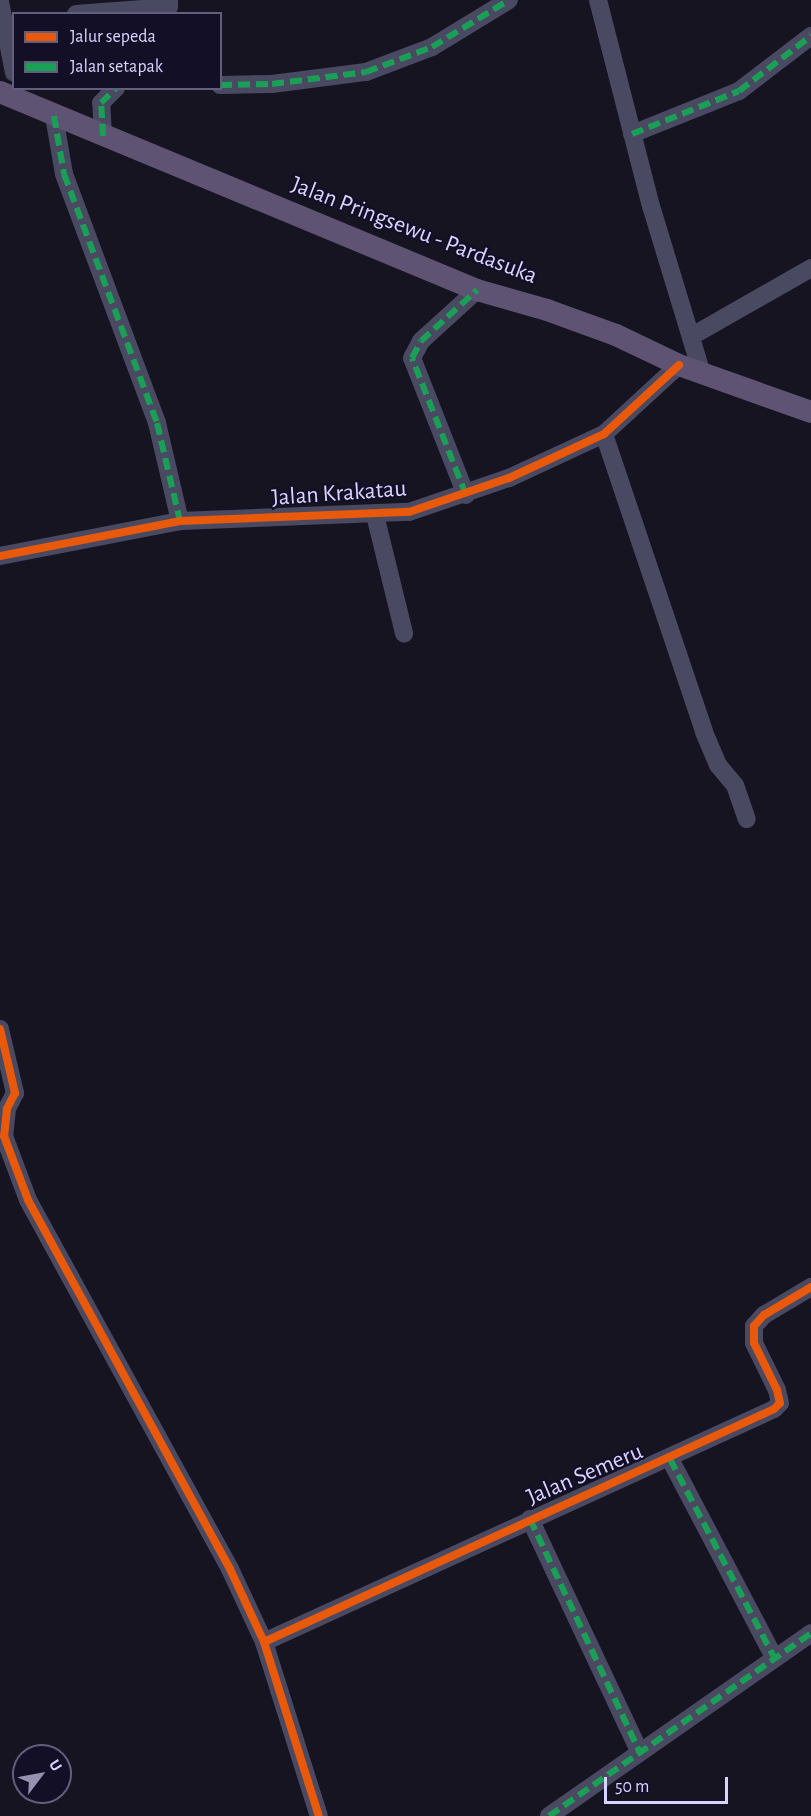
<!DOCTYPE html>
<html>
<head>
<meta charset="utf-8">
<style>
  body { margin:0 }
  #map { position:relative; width:811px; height:1816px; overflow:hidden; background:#161421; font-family:"Alegreya Sans",sans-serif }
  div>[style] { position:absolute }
  .minor>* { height:18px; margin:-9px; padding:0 9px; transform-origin:9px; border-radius:9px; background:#4a4962 }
  .major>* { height:22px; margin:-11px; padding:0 11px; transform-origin:11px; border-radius:11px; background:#5e5373 }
  .quiet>* { height:6px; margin-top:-3px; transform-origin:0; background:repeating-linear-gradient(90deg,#1a9f57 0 12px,transparent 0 18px) }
  .cycleway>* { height:8px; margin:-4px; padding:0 4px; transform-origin:4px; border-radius:4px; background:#e8590c }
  span { translate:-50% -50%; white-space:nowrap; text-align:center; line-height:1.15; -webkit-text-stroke:4.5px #130f26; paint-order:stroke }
  .street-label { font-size:24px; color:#d9d4ff }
  .legend { position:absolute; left:12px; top:12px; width:210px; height:78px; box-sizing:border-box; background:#130f26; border:2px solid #625e7d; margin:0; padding:8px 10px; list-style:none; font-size:18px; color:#d9d4ff }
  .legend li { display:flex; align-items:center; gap:12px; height:30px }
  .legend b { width:30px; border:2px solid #625e7d }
  .north { position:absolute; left:12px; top:1744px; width:60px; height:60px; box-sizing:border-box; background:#130f26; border:2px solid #625e7d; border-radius:50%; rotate:58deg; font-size:16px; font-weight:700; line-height:24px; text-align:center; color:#d9d4ff }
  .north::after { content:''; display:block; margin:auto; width:21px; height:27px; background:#9591b1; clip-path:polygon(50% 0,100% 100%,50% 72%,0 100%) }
  .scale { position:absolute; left:604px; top:1777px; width:124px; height:27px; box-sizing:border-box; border:3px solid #d9d4ff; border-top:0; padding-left:8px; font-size:18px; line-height:21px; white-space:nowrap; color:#d9d4ff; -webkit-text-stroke:4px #130f26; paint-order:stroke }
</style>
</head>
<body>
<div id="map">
  <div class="minor">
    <i style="left:598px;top:0;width:213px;rotate:75.6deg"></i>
    <i style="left:651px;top:206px;width:172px;rotate:73.1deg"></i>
    <i style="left:0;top:2px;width:72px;rotate:78.8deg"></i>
    <i style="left:76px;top:14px;width:93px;rotate:-4.3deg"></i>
    <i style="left:169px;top:7px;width:7px;rotate:-90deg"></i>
    <i style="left:220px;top:85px;width:52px;rotate:-1.1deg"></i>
    <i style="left:272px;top:84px;width:95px;rotate:-7.3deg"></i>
    <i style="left:366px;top:72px;width:71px;rotate:-20.7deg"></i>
    <i style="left:432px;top:47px;width:90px;rotate:-31.4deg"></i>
    <i style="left:54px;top:116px;width:59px;rotate:80.2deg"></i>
    <i style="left:64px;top:174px;width:266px;rotate:69.5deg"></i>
    <i style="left:157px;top:423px;width:101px;rotate:76.8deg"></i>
    <i style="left:632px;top:134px;width:115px;rotate:-21.9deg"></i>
    <i style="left:739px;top:91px;width:91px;rotate:-37.4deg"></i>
    <i style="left:103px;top:136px;width:33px;rotate:-93deg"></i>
    <i style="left:101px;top:103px;width:21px;rotate:-45deg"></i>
    <i style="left:692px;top:336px;width:137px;rotate:-29.7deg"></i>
    <i style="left:604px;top:434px;width:314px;rotate:71.4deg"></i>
    <i style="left:704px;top:732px;width:36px;rotate:67deg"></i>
    <i style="left:718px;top:765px;width:26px;rotate:50deg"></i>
    <i style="left:735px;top:785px;width:36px;rotate:71deg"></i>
    <i style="left:466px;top:495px;width:147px;rotate:-111.5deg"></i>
    <i style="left:412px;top:358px;width:19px;rotate:-62deg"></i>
    <i style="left:421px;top:341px;width:76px;rotate:-42.3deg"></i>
    <i style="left:375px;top:515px;width:122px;rotate:76.2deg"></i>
    <i style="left:0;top:556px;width:183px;rotate:-11deg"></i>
    <i style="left:180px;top:521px;width:229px;rotate:-2.3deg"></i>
    <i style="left:409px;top:512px;width:106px;rotate:-18.8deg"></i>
    <i style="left:509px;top:478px;width:105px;rotate:-24.9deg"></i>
    <i style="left:604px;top:434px;width:102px;rotate:-42.6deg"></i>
    <i style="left:0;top:1029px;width:66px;rotate:76.8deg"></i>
    <i style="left:15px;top:1093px;width:18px;rotate:117deg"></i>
    <i style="left:7px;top:1109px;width:27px;rotate:96deg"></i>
    <i style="left:4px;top:1136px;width:68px;rotate:69.4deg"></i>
    <i style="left:28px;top:1200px;width:421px;rotate:61.3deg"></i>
    <i style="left:230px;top:1569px;width:81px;rotate:65deg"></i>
    <i style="left:264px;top:1642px;width:182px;rotate:72.5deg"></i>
    <i style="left:670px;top:1459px;width:224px;rotate:62.3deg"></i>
    <i style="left:530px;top:1519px;width:256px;rotate:64.8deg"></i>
    <i style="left:264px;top:1642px;width:561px;rotate:-24.55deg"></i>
    <i style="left:774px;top:1409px;width:8px;rotate:-45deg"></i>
    <i style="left:780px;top:1403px;width:13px;rotate:-103deg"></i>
    <i style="left:777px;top:1390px;width:52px;rotate:-116.1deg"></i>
    <i style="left:754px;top:1343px;width:17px;rotate:-90deg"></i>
    <i style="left:754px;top:1326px;width:15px;rotate:-48deg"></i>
    <i style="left:764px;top:1315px;width:55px;rotate:-30.8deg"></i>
    <i style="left:549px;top:1816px;width:320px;rotate:-34.9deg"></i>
  </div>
  <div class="major">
    <i style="left:0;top:92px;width:516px;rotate:22.54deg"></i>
    <i style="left:477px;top:290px;width:73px;rotate:15.9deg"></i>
    <i style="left:547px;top:310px;width:73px;rotate:19.9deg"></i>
    <i style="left:616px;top:335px;width:70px;rotate:25.5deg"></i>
    <i style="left:679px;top:365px;width:140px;rotate:19.6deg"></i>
  </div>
  <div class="quiet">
    <i style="left:220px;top:85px;width:52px;rotate:-1.1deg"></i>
    <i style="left:272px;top:84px;width:95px;rotate:-7.3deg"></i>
    <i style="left:366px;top:72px;width:71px;rotate:-20.7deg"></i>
    <i style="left:432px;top:47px;width:90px;rotate:-31.4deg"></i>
    <i style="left:54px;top:116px;width:59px;rotate:80.2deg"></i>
    <i style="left:64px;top:174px;width:266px;rotate:69.5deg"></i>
    <i style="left:157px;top:423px;width:101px;rotate:76.8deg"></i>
    <i style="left:632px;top:134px;width:115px;rotate:-21.9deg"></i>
    <i style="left:739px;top:91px;width:91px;rotate:-37.4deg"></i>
    <i style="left:103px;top:136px;width:33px;rotate:-93deg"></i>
    <i style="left:101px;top:103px;width:21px;rotate:-45deg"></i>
    <i style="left:466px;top:495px;width:147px;rotate:-111.5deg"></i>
    <i style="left:412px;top:358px;width:19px;rotate:-62deg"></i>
    <i style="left:421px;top:341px;width:76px;rotate:-42.3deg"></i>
    <i style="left:670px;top:1459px;width:224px;rotate:62.3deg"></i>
    <i style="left:530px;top:1519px;width:256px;rotate:64.8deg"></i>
    <i style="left:549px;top:1816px;width:320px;rotate:-34.9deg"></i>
  </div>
  <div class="cycleway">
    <i style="left:0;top:556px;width:183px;rotate:-11deg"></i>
    <i style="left:180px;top:521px;width:229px;rotate:-2.3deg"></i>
    <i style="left:409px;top:512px;width:106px;rotate:-18.8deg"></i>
    <i style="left:509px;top:478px;width:105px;rotate:-24.9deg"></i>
    <i style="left:604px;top:434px;width:102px;rotate:-42.6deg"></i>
    <i style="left:0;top:1029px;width:66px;rotate:76.8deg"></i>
    <i style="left:15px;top:1093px;width:18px;rotate:117deg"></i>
    <i style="left:7px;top:1109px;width:27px;rotate:96deg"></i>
    <i style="left:4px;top:1136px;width:68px;rotate:69.4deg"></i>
    <i style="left:28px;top:1200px;width:421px;rotate:61.3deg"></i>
    <i style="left:230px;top:1569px;width:81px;rotate:65deg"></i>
    <i style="left:264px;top:1642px;width:182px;rotate:72.5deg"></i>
    <i style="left:264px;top:1642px;width:561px;rotate:-24.55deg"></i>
    <i style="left:774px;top:1409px;width:8px;rotate:-45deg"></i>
    <i style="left:780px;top:1403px;width:13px;rotate:-103deg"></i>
    <i style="left:777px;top:1390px;width:52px;rotate:-116.1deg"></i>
    <i style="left:754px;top:1343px;width:17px;rotate:-90deg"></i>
    <i style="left:754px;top:1326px;width:15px;rotate:-48deg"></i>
    <i style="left:764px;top:1315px;width:55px;rotate:-30.8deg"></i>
  </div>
  <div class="street-label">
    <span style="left:414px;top:231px;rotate:21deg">Jalan Pringsewu - Pardasuka</span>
    <span style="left:339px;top:494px;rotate:-4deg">Jalan Krakatau</span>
    <span style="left:585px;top:1475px;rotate:-23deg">Jalan Semeru</span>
  </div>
  <ul class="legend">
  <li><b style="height:8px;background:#e8590c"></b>Jalur sepeda</li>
  <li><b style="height:8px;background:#1a9f57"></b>Jalan setapak</li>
  </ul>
  <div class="north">U</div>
  <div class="scale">50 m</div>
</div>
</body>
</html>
